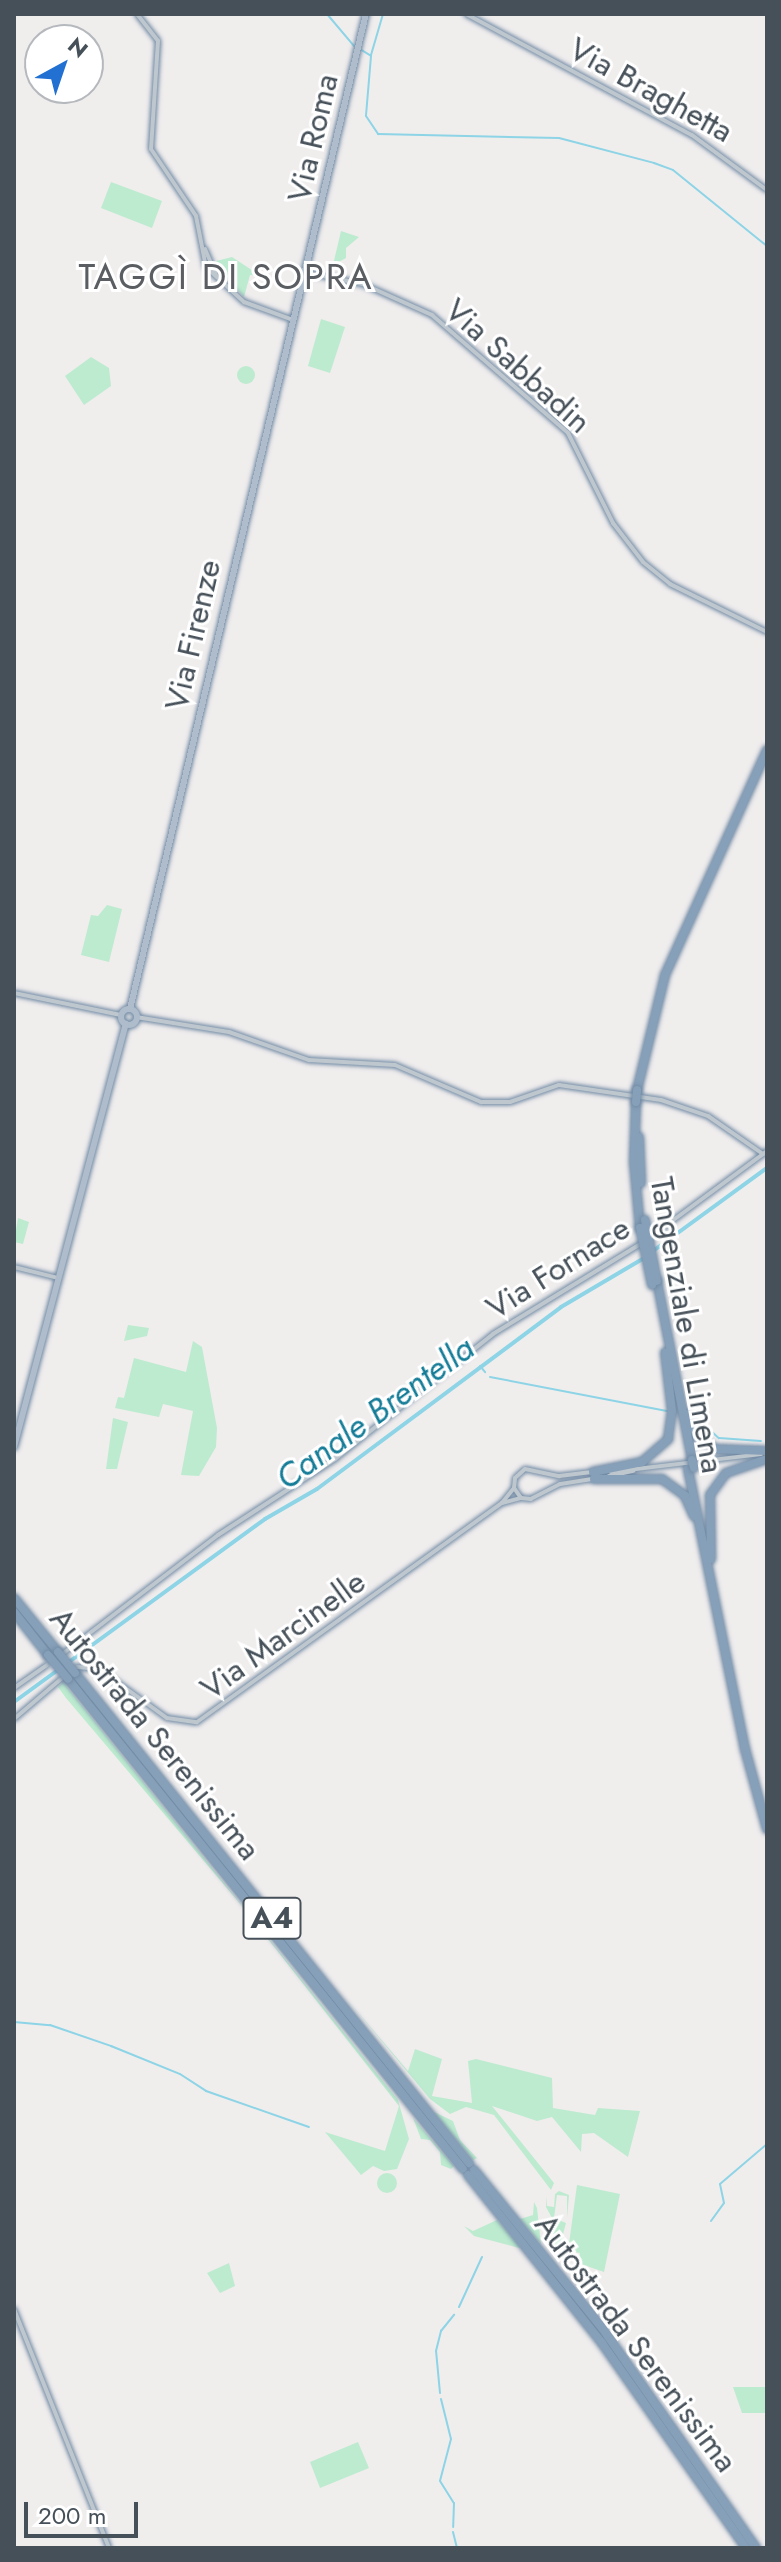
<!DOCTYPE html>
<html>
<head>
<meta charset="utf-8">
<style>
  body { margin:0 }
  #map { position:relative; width:781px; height:2562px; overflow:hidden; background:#f0eded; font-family:Jost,sans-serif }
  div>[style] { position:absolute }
  .green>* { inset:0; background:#bdebcf }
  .round { border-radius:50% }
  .stream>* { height:2px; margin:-1px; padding:0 1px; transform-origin:1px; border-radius:1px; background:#8cd4e6 }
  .canal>* { height:4px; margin:-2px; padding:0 2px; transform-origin:2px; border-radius:2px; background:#8cd4e6 }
  .roads { filter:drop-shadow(0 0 2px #728ba5) drop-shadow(0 0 2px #728ba5) }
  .minor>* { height:4px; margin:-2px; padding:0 2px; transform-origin:2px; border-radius:2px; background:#bec7ce }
  .major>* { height:6px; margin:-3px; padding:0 3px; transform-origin:3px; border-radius:3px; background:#aebccb }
  .major>.ring { margin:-3px; padding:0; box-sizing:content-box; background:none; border:6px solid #aebccb; border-radius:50% }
  .highway>* { height:8px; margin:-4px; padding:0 4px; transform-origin:4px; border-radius:4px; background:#87a0b9 }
  .bridges { filter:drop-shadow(0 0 2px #728ba5) drop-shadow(0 0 2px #728ba5) }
  .highway-bridge>* { height:8px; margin:-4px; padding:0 4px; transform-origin:4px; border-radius:4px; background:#87a0b9 }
  span { translate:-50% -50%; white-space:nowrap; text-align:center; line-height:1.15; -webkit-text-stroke:6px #fff; paint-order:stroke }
  .shield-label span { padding:2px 6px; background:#fff; border:2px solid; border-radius:6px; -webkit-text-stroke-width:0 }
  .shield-label { font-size:30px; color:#465059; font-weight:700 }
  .street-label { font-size:32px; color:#465059 }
  .water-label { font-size:34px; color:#147c97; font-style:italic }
  .quarter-label { font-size:36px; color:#5a5d61; letter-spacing:2px }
  .frame { position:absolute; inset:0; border:16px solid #465059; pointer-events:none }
  .north { position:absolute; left:24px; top:24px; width:80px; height:80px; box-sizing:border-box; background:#fff; border:2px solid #b5b9bd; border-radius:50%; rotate:40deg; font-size:22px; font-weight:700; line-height:32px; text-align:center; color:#465059 }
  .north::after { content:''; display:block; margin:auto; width:28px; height:36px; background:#2370d3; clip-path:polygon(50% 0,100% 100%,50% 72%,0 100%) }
  .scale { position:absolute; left:24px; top:2502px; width:114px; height:36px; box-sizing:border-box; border:4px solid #465059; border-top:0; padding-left:10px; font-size:24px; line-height:28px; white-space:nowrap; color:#465059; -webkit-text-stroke:6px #fff; paint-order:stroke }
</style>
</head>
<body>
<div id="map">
  <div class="green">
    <i style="clip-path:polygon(111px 182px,162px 201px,152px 228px,101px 208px)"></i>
    <i style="clip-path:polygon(341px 231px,359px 237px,346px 248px,346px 258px,333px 265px)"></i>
    <i style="clip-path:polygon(232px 257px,261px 276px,250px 275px,244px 297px,216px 266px,216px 261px)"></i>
    <i style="clip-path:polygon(321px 319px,345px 327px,330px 373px,308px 366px)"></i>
    <i style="clip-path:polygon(91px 357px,109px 368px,111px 386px,84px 405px,65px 376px)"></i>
    <i class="round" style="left:237px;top:366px;width:18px;height:18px"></i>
    <i style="clip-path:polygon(107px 905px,122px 909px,109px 962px,81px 955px,91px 915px,98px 916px)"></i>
    <i style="clip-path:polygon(18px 1218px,29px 1222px,23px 1244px,14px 1242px)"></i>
    <i style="clip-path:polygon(128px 1325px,149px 1328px,147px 1336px,124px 1341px)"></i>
    <i style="clip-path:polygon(193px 1341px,202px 1347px,217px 1428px,216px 1447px,199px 1476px,181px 1475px,193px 1411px,163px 1404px,159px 1417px,115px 1408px,118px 1397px,124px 1398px,134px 1358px,186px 1372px)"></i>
    <i style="clip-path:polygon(113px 1418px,128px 1422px,117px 1469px,106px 1469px)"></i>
    <i style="clip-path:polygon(63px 1682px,398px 2100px,409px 2139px,397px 2169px,384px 2171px,373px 2166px,361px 2175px,325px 2132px,385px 2151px,399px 2106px,242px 1906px,66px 1698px,58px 1687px)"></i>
    <i style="clip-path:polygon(345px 1997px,408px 2071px,415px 2049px,442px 2059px,432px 2096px,472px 2103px,468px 2061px,476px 2059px,552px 2078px,553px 2108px,595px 2115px,598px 2108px,640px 2111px,628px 2157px,594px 2133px,582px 2134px,581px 2152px,552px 2117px,537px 2121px,492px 2106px,554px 2183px,551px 2190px,494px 2115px,466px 2107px,450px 2114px,430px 2099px)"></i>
    <i style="clip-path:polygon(434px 2112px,453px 2121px,460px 2140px,477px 2158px,473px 2160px)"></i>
    <i style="clip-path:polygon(413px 2118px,454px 2166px,451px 2169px,441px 2165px,440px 2152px,430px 2140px,421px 2139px)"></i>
    <i class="round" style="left:377px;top:2173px;width:20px;height:20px"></i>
    <i style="clip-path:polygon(577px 2185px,620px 2194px,604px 2272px,578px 2263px,580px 2253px,568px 2251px)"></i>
    <i style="clip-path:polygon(559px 2191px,569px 2195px,567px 2218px,567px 2196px,557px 2195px,554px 2218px,566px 2223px,556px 2260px,544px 2229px,552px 2218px,546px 2207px,547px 2196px,547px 2206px,554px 2207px,555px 2194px)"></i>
    <i style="clip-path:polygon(534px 2202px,537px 2208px,541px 2244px,520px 2219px,533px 2215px)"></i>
    <i style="clip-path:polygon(497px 2220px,520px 2247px,519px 2248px,474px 2236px,464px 2226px,473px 2231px)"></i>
    <i style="clip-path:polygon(229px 2263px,235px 2286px,220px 2293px,207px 2273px)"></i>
    <i style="clip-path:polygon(733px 2387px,767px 2387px,767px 2413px,742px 2413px)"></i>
    <i style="clip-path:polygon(358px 2442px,369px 2468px,320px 2488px,310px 2462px)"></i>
  </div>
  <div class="stream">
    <i style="left:327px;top:14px;width:42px;rotate:49.8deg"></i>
    <i style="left:360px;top:49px;width:13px;rotate:32deg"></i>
    <i style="left:371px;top:56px;width:60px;rotate:94.8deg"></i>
    <i style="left:366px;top:116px;width:22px;rotate:56deg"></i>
    <i style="left:378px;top:134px;width:181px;rotate:1.3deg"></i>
    <i style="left:559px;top:138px;width:98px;rotate:14.7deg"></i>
    <i style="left:654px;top:163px;width:20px;rotate:20deg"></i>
    <i style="left:673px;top:170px;width:121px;rotate:39deg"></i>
    <i style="left:371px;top:55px;width:43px;rotate:-73.7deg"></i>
    <i style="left:480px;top:1366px;width:8px;rotate:50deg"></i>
    <i style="left:490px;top:1377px;width:180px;rotate:10.9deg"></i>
    <i style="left:694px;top:1415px;width:34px;rotate:43deg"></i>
    <i style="left:719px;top:1438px;width:42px;rotate:4.1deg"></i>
    <i style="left:14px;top:2022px;width:36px;rotate:5deg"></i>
    <i style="left:50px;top:2025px;width:65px;rotate:19deg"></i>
    <i style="left:111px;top:2046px;width:74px;rotate:22.1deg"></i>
    <i style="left:180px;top:2074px;width:31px;rotate:33deg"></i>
    <i style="left:206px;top:2091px;width:109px;rotate:19.3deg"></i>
    <i style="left:711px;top:2221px;width:22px;rotate:-54deg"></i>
    <i style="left:724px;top:2203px;width:19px;rotate:-102deg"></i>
    <i style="left:720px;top:2184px;width:62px;rotate:-40.4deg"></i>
    <i style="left:459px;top:2307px;width:55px;rotate:-65.3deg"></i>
    <i style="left:440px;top:2393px;width:42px;rotate:-95.4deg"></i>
    <i style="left:436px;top:2351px;width:21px;rotate:-76deg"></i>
    <i style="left:441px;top:2331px;width:21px;rotate:-51deg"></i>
    <i style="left:441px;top:2399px;width:41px;rotate:76deg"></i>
    <i style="left:451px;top:2439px;width:43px;rotate:104.7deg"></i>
    <i style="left:440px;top:2481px;width:26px;rotate:58deg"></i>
    <i style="left:454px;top:2503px;width:24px;rotate:92deg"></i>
    <i style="left:453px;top:2532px;width:16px;rotate:76deg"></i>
  </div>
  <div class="canal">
    <i style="left:653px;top:1251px;width:141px;rotate:-36.1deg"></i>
    <i style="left:14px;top:1702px;width:311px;rotate:-36.1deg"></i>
    <i style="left:265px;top:1519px;width:60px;rotate:-30deg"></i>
    <i style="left:317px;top:1489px;width:304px;rotate:-36.7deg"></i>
    <i style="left:561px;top:1307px;width:99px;rotate:-30.5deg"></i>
  </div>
  <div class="roads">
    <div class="minor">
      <i style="left:137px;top:14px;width:34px;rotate:52deg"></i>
      <i style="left:158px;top:41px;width:108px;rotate:93.7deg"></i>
      <i style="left:151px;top:149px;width:81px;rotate:56.1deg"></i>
      <i style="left:196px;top:216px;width:52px;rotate:78.9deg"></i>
      <i style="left:206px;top:267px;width:52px;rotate:42.6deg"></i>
      <i style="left:244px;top:302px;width:52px;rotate:20.2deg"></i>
      <i style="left:466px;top:14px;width:256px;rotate:28.2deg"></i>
      <i style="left:692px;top:135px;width:93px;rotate:36.3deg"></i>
      <i style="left:205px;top:249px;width:30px;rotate:67deg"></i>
      <i style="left:308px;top:273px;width:56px;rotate:11.3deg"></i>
      <i style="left:363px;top:284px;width:76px;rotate:24.2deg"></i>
      <i style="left:432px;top:315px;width:180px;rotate:40.9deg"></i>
      <i style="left:568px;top:433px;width:101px;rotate:63.4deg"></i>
      <i style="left:613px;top:523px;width:49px;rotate:52.4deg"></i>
      <i style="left:643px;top:562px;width:35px;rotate:39deg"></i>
      <i style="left:670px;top:584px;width:108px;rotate:26.3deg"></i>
      <i style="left:14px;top:993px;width:109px;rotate:11.6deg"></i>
      <i style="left:136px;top:1017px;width:94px;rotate:9.2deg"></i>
      <i style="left:229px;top:1032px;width:85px;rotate:19.3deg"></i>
      <i style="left:309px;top:1060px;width:86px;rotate:3.3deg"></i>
      <i style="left:395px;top:1065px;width:94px;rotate:23.3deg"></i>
      <i style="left:481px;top:1102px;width:29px"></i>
      <i style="left:510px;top:1102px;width:52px;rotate:-19.1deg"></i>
      <i style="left:559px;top:1085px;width:103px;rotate:8.4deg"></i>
      <i style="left:661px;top:1100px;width:50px;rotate:18.8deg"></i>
      <i style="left:708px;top:1116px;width:67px;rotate:34.6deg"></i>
      <i style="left:649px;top:1238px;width:147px;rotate:-36.4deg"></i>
      <i style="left:14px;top:1267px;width:45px;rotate:14deg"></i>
      <i style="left:611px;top:1472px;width:151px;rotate:-6.8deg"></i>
      <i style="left:609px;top:1476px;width:25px;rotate:-12deg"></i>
      <i style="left:592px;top:1479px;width:32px;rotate:171deg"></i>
      <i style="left:560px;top:1484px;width:33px;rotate:153deg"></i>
      <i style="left:531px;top:1499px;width:10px;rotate:-174deg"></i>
      <i style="left:521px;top:1498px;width:12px;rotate:-125deg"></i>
      <i style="left:514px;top:1488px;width:10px;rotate:-84deg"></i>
      <i style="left:515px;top:1478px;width:13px;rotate:-42deg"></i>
      <i style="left:525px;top:1469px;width:35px;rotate:12deg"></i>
      <i style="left:559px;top:1476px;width:35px;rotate:-7deg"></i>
      <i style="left:514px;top:1488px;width:19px;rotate:129deg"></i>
      <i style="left:502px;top:1503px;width:20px;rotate:-15deg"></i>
      <i style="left:65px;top:1652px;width:193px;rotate:-37.4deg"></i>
      <i style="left:218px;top:1535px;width:140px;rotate:-33deg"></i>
      <i style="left:335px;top:1459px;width:201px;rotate:-38.3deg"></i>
      <i style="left:493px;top:1334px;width:175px;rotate:-31.4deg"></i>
      <i style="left:77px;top:1667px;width:22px;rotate:5deg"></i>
      <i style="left:99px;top:1669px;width:84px;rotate:35.8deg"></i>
      <i style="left:167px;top:1718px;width:30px;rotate:8deg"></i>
      <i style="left:197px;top:1722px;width:375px;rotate:-35.7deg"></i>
      <i style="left:14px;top:1688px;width:40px;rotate:-34.9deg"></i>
      <i style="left:14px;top:1719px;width:62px;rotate:-40.4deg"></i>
      <i style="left:14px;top:2309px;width:257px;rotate:68.3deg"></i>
    </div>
    <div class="major">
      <i style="left:130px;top:1009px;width:1023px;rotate:-76.66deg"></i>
      <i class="ring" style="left:121px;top:1009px;width:10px;height:10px"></i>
      <i style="left:14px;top:1447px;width:438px;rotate:-75.2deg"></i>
    </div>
    <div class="highway">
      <i style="left:637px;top:1090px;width:118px;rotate:-76.3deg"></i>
      <i style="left:665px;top:975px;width:247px;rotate:-65.6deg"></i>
      <i style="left:636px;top:1102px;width:60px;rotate:91.9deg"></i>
      <i style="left:634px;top:1162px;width:66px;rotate:84.8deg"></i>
      <i style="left:639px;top:1137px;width:46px;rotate:87.5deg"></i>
      <i style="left:657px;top:1281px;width:182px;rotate:78.9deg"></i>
      <i style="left:687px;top:1414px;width:24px;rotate:66deg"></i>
      <i style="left:697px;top:1436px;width:22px;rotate:36deg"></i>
      <i style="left:715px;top:1449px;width:52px;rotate:2.2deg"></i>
      <i style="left:688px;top:1469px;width:286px;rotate:78.5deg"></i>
      <i style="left:745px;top:1749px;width:83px;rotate:74.6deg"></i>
      <i style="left:593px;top:1472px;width:50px;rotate:-11.5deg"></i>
      <i style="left:642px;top:1462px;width:35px;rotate:-41deg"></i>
      <i style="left:668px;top:1439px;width:28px;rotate:-82deg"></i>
      <i style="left:672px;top:1411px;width:59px;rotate:-96.8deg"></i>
      <i style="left:594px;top:1479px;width:68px"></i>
      <i style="left:662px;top:1479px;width:29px;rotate:36deg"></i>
      <i style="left:685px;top:1496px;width:22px;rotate:66deg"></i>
      <i style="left:711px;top:1559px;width:64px;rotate:-90.9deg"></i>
      <i style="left:710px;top:1495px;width:27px;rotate:-54deg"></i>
      <i style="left:726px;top:1473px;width:43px;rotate:-18.9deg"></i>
      <i style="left:14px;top:1598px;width:70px;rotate:50.8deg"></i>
      <i style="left:14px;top:1612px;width:55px;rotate:51.7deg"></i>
      <i style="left:75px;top:1673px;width:629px;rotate:51.2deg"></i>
      <i style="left:68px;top:1679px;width:629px;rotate:51.13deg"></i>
      <i style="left:474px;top:2170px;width:203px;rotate:51deg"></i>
      <i style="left:602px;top:2328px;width:269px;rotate:55deg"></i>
      <i style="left:468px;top:2175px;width:215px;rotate:51.4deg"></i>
      <i style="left:602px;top:2343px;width:251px;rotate:54.9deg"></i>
    </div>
  </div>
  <div class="bridges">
    <div class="highway-bridge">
      <i style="left:636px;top:1102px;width:12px;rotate:-85deg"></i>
      <i style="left:645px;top:1220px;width:62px;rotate:78.9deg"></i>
      <i style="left:640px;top:1228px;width:58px;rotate:78.1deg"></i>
      <i style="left:692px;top:1460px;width:8px;rotate:76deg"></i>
      <i style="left:58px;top:1652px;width:27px;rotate:51deg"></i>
      <i style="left:48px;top:1655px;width:31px;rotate:50deg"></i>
    </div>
  </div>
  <div class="shield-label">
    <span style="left:272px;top:1918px">A4</span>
  </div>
  <div class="street-label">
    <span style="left:651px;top:90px;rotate:29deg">Via Braghetta</span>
    <span style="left:313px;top:138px;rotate:-77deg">Via Roma</span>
    <span style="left:518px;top:366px;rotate:42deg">Via Sabbadin</span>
    <span style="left:193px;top:635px;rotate:-77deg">Via Firenze</span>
    <span style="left:558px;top:1268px;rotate:-32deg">Via Fornace</span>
    <span style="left:687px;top:1325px;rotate:80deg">Tangenziale di Limena</span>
    <span style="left:283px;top:1635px;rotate:-36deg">Via Marcinelle</span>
    <span style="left:155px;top:1734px;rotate:51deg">Autostrada Serenissima</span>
    <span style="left:636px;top:2343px;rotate:53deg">Autostrada Serenissima</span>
  </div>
  <div class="water-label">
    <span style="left:375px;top:1413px;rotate:-36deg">Canale Brentella</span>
  </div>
  <div class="quarter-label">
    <span style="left:226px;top:277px">TAGGÌ DI SOPRA</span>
  </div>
  <div class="frame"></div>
  <div class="north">N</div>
  <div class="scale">200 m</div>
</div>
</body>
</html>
